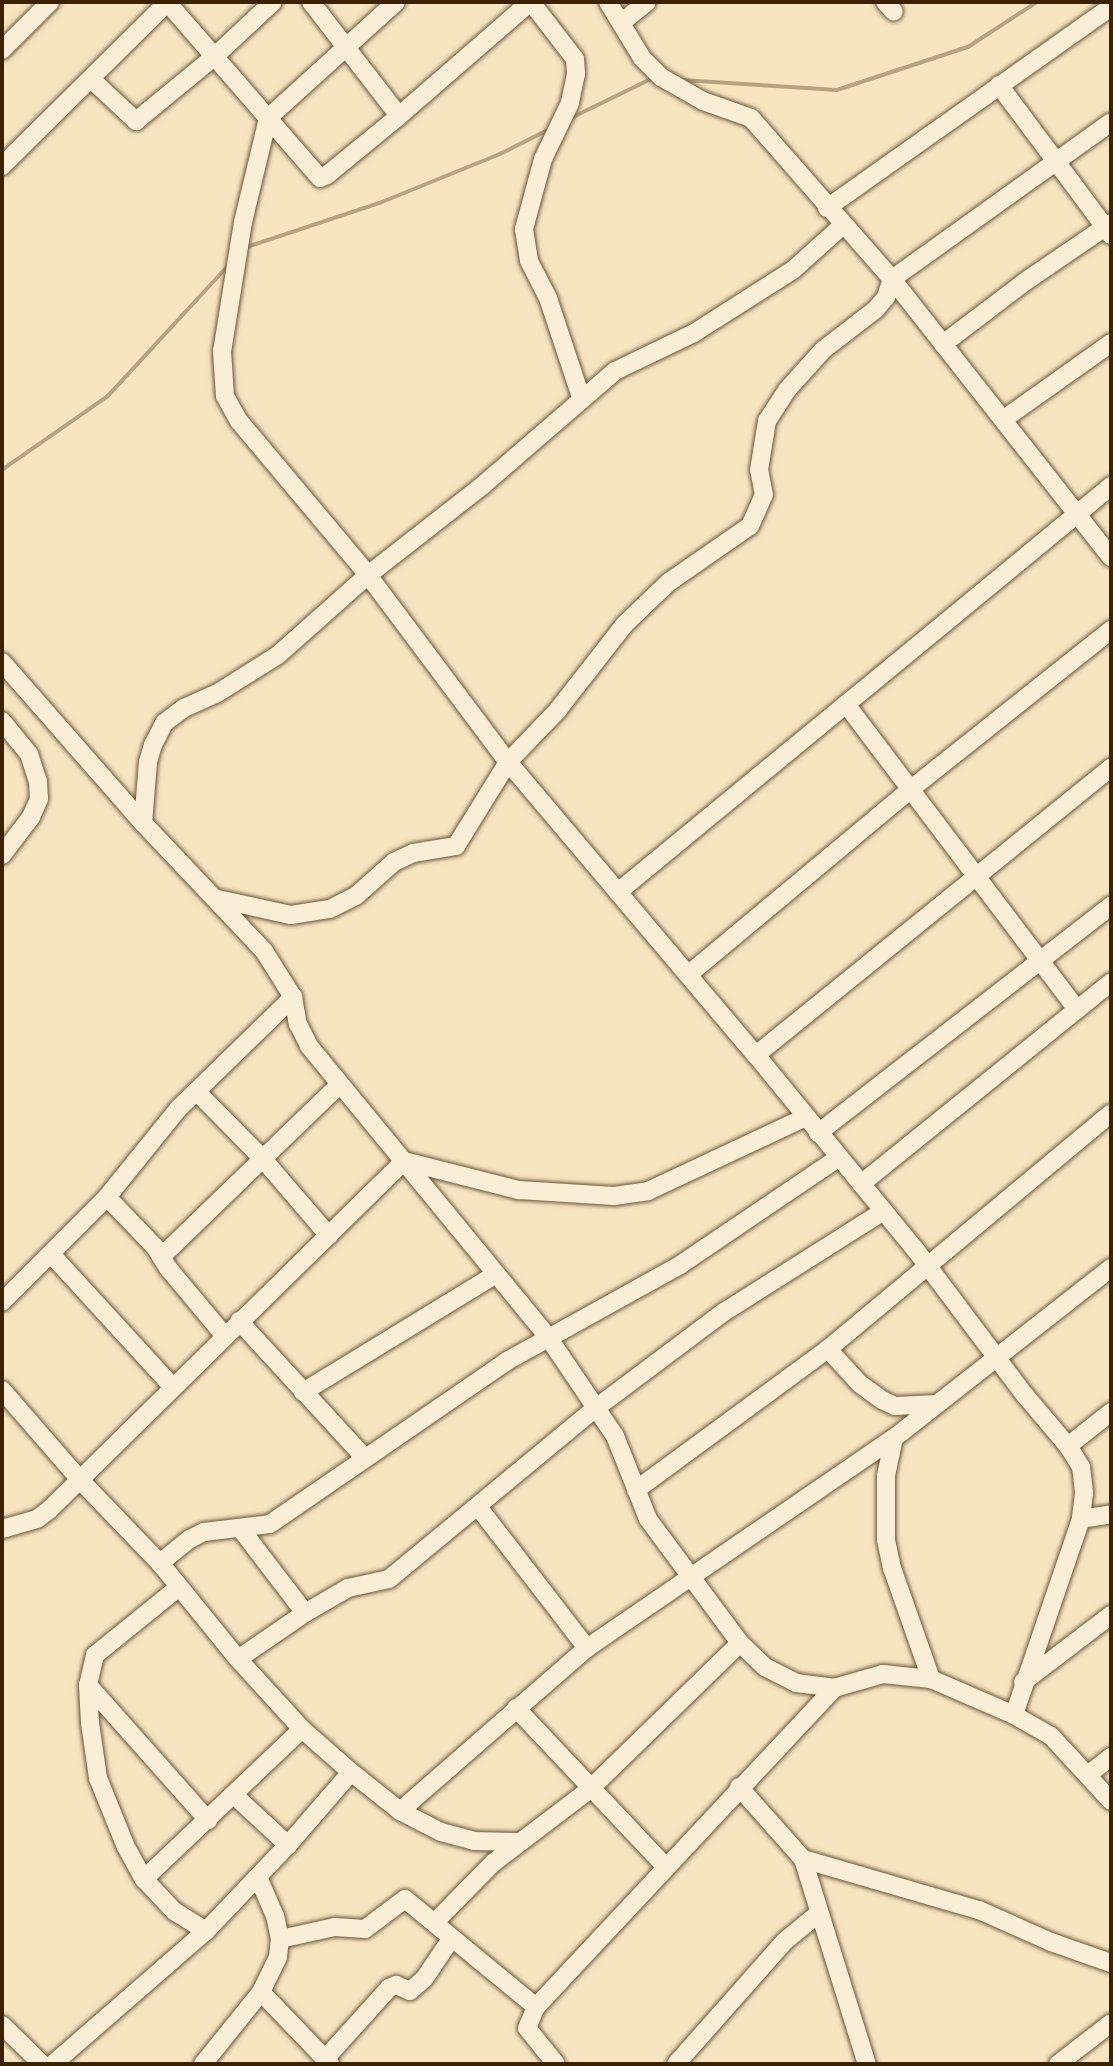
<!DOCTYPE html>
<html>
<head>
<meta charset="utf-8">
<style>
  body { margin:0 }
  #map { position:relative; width:1113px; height:2066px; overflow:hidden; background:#f7e5c2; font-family:"Libre Caslon Text",serif }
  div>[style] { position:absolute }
  .stream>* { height:3.5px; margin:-1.75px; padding:0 1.75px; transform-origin:1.75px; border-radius:1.75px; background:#b7a381 }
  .roads { filter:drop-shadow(0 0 2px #695333) drop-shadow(0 0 2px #695333) }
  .minor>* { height:18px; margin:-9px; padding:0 9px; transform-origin:9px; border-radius:9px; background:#faeed7 }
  span { translate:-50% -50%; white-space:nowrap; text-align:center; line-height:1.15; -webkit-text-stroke:5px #faeed7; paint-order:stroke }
  .frame { position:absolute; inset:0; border:4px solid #3a2203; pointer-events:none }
</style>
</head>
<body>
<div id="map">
  <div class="stream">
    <i style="left:682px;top:80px;width:155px;rotate:3.7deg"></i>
    <i style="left:837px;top:90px;width:138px;rotate:-18.2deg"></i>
    <i style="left:968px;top:47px;width:82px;rotate:-33.1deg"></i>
    <i style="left:569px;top:119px;width:93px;rotate:-26deg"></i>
    <i style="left:244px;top:248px;width:145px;rotate:-18.4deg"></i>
    <i style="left:382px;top:202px;width:127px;rotate:-22.1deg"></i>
    <i style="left:500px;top:154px;width:56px;rotate:-26.6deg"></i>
    <i style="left:2px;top:470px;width:129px;rotate:-34.9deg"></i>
    <i style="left:108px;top:396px;width:180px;rotate:-47.3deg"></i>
  </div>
  <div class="roads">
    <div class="minor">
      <i style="left:167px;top:2px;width:233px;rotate:49deg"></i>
      <i style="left:320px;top:178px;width:8px;rotate:-23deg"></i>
      <i style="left:327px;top:175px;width:93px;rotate:-39.3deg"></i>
      <i style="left:399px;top:116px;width:174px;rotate:-41deg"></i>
      <i style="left:311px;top:2px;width:144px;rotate:52.3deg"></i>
      <i style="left:396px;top:2px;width:173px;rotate:137.8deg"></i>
      <i style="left:268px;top:118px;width:107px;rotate:103.5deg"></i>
      <i style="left:243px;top:222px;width:131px;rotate:99.2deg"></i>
      <i style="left:222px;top:351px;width:45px;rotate:86.2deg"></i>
      <i style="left:225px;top:396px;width:29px;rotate:61deg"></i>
      <i style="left:239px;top:421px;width:201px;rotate:50deg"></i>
      <i style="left:368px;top:575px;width:234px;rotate:53.2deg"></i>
      <i style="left:508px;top:762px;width:384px;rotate:49.8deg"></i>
      <i style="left:756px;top:1055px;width:251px;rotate:50.7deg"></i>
      <i style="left:915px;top:1249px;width:181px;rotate:53.1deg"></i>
      <i style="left:1024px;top:1394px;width:68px;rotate:49.8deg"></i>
      <i style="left:1068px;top:1446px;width:25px;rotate:58deg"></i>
      <i style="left:1081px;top:1467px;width:26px;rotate:83deg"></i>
      <i style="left:1084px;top:1493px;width:26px;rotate:97deg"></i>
      <i style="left:1081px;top:1519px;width:207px;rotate:108.9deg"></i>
      <i style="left:531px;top:2px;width:72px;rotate:52.3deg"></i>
      <i style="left:575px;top:59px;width:15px;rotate:86deg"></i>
      <i style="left:576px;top:74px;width:30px;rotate:102deg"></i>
      <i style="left:570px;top:103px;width:62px;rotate:115.7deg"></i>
      <i style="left:543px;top:159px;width:73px;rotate:105.2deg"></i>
      <i style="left:524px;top:229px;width:32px;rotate:81deg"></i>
      <i style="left:529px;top:261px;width:42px;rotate:62.8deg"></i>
      <i style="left:548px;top:298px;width:104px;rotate:71.6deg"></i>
      <i style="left:608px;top:2px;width:66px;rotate:58.7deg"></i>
      <i style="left:642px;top:58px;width:27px;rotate:45deg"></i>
      <i style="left:661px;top:77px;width:48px;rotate:29.7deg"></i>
      <i style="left:703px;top:101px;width:51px;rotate:19.5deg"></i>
      <i style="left:751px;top:118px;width:214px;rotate:48.8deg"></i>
      <i style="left:892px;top:279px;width:354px;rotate:51.8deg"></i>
      <i style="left:885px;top:2px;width:13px;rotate:48deg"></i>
      <i style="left:621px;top:23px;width:33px;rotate:-39deg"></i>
      <i style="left:2px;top:50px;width:68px;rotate:-45deg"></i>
      <i style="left:91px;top:79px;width:62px;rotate:43deg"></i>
      <i style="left:136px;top:121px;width:102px;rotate:-39.4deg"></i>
      <i style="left:215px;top:56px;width:79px;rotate:-43deg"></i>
      <i style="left:999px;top:85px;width:187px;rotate:53.3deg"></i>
      <i style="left:2px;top:166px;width:233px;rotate:-44.7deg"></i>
      <i style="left:827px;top:208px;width:348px;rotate:-35.3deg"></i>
      <i style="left:943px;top:344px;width:104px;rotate:-37.2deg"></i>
      <i style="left:1026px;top:281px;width:103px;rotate:-34.3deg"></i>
      <i style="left:1004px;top:419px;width:131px;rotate:-35.4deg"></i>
      <i style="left:2px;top:662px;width:214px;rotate:48.8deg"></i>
      <i style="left:143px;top:823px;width:176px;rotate:46.6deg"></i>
      <i style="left:264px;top:951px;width:54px;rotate:57.8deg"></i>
      <i style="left:293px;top:997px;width:27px;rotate:80deg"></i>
      <i style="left:298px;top:1024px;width:25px;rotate:63deg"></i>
      <i style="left:309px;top:1046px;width:377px;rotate:50.6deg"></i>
      <i style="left:548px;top:1337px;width:120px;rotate:55.9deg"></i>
      <i style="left:615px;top:1436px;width:89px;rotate:68.3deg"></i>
      <i style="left:648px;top:1519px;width:154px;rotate:53.4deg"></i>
      <i style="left:740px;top:1643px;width:35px;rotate:44deg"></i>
      <i style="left:765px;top:1667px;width:35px;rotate:27deg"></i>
      <i style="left:796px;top:1683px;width:38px;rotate:7deg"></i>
      <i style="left:834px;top:1688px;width:51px;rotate:-15.9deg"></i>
      <i style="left:883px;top:1674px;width:48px;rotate:5.9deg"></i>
      <i style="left:931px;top:1679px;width:90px;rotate:23.4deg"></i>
      <i style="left:1014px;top:1715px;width:43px;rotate:29.6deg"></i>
      <i style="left:1051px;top:1736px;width:88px;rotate:47.3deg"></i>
      <i style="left:846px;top:704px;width:383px;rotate:52.9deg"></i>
      <i style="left:2px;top:721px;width:43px;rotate:50.7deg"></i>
      <i style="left:29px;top:754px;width:28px;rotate:72deg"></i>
      <i style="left:38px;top:781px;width:18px;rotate:87deg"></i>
      <i style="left:39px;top:799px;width:20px;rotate:114deg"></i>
      <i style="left:31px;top:817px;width:48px;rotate:127.3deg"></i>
      <i style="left:143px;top:823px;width:61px;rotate:-85.3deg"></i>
      <i style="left:148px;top:762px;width:18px;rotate:-74deg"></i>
      <i style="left:153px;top:745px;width:25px;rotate:-63deg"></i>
      <i style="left:164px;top:723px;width:25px;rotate:-37deg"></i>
      <i style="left:184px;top:708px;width:35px;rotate:-24deg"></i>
      <i style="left:216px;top:694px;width:73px;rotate:-32.2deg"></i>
      <i style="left:278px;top:655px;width:120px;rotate:-41.6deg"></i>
      <i style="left:368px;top:575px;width:146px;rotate:-38deg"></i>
      <i style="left:483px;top:485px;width:174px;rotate:-40.8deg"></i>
      <i style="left:615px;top:371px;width:88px;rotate:-25.7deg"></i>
      <i style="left:694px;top:333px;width:117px;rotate:-32.5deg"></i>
      <i style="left:793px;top:270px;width:67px;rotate:-42deg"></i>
      <i style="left:618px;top:892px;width:639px;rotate:-39.47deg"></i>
      <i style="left:218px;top:899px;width:75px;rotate:12.4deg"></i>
      <i style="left:291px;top:915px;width:39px;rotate:-9deg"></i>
      <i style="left:330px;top:909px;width:30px;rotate:-27deg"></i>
      <i style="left:357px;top:895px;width:50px;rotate:-41.7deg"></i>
      <i style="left:394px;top:862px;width:21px;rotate:-25deg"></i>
      <i style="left:413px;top:853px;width:44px;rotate:-9.2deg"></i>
      <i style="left:456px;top:846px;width:99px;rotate:-58.2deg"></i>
      <i style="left:508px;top:762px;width:71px;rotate:-46.1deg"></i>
      <i style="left:557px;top:711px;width:110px;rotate:-52deg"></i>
      <i style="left:625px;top:624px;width:61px;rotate:-43.7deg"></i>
      <i style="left:669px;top:582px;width:98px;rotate:-34.7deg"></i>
      <i style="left:750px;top:526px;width:34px;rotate:-66deg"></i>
      <i style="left:764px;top:495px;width:25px;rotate:-101deg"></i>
      <i style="left:759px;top:470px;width:50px;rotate:-80.7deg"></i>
      <i style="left:767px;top:421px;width:37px;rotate:-57deg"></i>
      <i style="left:787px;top:390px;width:54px;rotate:-48deg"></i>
      <i style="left:823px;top:350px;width:67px;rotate:-37.7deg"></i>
      <i style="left:876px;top:309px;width:16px;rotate:-50deg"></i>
      <i style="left:886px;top:297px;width:19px;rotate:-72deg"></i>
      <i style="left:892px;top:279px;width:269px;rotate:-35.6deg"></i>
      <i style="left:689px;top:974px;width:289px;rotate:-39.8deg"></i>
      <i style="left:911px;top:789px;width:256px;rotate:-38.5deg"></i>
      <i style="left:756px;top:1055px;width:457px;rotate:-39deg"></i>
      <i style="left:196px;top:1091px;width:95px;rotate:45.4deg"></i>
      <i style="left:263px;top:1159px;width:101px;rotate:49.4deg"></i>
      <i style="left:818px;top:1133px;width:371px;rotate:-37.8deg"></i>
      <i style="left:861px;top:1184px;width:321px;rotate:-38.9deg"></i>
      <i style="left:107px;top:1197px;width:69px;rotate:46.2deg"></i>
      <i style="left:155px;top:1247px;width:25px;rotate:58deg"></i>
      <i style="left:168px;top:1268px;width:87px;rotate:50.1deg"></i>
      <i style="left:51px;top:1254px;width:180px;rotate:47.5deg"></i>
      <i style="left:161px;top:1257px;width:249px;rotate:-44deg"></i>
      <i style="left:2px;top:1302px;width:148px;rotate:-45deg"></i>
      <i style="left:107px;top:1197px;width:113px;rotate:-51.1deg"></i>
      <i style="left:178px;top:1109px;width:161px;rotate:-44.2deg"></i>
      <i style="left:239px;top:1321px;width:185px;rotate:47.4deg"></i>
      <i style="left:828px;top:1349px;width:47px;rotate:47.6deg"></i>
      <i style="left:860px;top:1384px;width:27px;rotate:36deg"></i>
      <i style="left:882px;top:1400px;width:14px;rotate:25deg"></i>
      <i style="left:895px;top:1406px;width:42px;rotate:-2.7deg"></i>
      <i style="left:2px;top:1390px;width:121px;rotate:49deg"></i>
      <i style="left:81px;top:1481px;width:114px;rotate:46.1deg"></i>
      <i style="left:160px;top:1563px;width:124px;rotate:50.9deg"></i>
      <i style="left:238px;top:1659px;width:95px;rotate:47.6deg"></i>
      <i style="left:302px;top:1729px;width:65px;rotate:41.3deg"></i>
      <i style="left:351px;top:1772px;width:63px;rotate:38.5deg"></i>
      <i style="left:400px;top:1811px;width:46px;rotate:27.1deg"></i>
      <i style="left:441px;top:1832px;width:34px;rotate:15deg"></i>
      <i style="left:474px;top:1841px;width:43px;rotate:1.3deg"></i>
      <i style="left:303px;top:1392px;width:226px;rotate:-31.4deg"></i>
      <i style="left:894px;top:1438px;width:39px;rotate:102deg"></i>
      <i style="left:886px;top:1476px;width:64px;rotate:90deg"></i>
      <i style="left:886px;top:1540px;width:29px;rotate:78deg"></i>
      <i style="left:892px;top:1568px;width:118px;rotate:70.6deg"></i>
      <i style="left:1068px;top:1446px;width:55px;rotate:-38.3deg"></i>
      <i style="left:636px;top:1490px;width:238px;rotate:-36.3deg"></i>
      <i style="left:828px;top:1349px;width:368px;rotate:-39.8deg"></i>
      <i style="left:479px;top:1508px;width:177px;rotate:52.4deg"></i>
      <i style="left:1081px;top:1519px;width:30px;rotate:-9deg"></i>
      <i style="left:240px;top:1528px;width:107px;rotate:52.6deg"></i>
      <i style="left:2px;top:1529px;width:36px;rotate:-16deg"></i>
      <i style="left:37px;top:1519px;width:15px;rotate:-37deg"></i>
      <i style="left:49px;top:1510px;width:498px;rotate:-44.5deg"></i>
      <i style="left:404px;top:1161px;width:119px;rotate:14.2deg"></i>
      <i style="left:519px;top:1190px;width:95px;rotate:3.6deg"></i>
      <i style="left:614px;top:1196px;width:34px;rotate:-8deg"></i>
      <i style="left:648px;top:1191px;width:174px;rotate:-25.1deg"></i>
      <i style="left:160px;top:1563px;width:38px;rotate:-39deg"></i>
      <i style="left:190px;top:1539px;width:16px;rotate:-27deg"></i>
      <i style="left:204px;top:1532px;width:66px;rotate:-6.9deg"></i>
      <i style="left:270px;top:1524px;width:288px;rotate:-34.5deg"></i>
      <i style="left:507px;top:1361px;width:198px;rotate:-29deg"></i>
      <i style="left:680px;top:1265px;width:191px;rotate:-34.1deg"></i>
      <i style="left:179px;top:1587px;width:108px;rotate:141deg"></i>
      <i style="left:95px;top:1655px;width:31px;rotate:103deg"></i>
      <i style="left:88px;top:1685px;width:38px;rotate:87deg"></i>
      <i style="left:90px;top:1723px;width:56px;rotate:81.7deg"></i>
      <i style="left:98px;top:1778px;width:74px;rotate:67.9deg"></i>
      <i style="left:126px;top:1847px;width:37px;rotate:61deg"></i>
      <i style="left:144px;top:1879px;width:44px;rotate:46.8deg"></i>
      <i style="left:174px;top:1911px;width:38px;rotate:32deg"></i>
      <i style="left:238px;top:1659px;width:81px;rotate:-34.5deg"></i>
      <i style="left:305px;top:1613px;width:50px;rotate:-30.2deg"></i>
      <i style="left:348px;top:1588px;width:42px;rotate:-12.4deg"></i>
      <i style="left:389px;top:1579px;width:268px;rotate:-39.6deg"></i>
      <i style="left:596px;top:1408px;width:160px;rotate:-36.9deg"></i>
      <i style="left:724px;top:1312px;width:189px;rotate:-32.3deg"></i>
      <i style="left:1023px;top:1682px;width:111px;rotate:-37.3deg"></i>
      <i style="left:88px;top:1685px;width:181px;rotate:48.4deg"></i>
      <i style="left:516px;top:1708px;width:217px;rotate:46.7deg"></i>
      <i style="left:1089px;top:1774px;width:28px;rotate:-38deg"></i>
      <i style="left:739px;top:1787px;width:96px;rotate:48.4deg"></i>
      <i style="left:803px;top:1859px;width:215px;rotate:72.7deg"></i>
      <i style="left:234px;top:1795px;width:74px;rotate:42.8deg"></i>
      <i style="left:400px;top:1811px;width:248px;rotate:-41.1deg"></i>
      <i style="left:587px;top:1648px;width:372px;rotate:-34.4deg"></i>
      <i style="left:894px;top:1438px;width:276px;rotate:-38.1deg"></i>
      <i style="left:803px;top:1859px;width:183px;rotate:16.2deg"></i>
      <i style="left:979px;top:1910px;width:79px;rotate:24deg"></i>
      <i style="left:1051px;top:1942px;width:64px;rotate:19.3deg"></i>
      <i style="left:144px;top:1879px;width:218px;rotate:-43.5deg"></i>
      <i style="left:436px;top:1921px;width:81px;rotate:-45.5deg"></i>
      <i style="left:493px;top:1863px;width:122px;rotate:-37.3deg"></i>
      <i style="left:590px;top:1789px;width:209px;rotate:-44.2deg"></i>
      <i style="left:280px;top:1939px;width:56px;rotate:-12.3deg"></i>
      <i style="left:335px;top:1927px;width:30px;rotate:4deg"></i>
      <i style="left:365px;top:1929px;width:50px;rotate:-36.9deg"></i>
      <i style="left:405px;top:1899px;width:170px;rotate:39.5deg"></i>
      <i style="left:261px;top:1992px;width:100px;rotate:46.2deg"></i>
      <i style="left:2px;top:2025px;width:56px;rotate:44.3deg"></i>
      <i style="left:325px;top:2059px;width:96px;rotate:-48deg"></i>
      <i style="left:389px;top:1988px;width:8px;rotate:-23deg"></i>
      <i style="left:396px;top:1985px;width:15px;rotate:23deg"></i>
      <i style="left:410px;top:1991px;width:18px;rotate:-41deg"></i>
      <i style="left:424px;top:1979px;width:48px;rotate:-56deg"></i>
      <i style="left:53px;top:2064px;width:203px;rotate:-41deg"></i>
      <i style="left:206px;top:1931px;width:119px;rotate:-46.4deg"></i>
      <i style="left:288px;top:1845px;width:96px;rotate:-49.2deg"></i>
      <i style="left:203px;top:2064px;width:92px;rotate:-51.1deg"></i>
      <i style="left:261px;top:1992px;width:39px;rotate:-64deg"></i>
      <i style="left:278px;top:1957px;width:18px;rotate:-84deg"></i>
      <i style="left:280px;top:1939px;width:24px;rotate:-102deg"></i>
      <i style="left:275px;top:1916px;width:43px;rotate:-113.6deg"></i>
      <i style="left:556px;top:2064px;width:46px;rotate:-128.9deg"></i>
      <i style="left:527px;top:2028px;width:23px;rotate:-67deg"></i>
      <i style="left:536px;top:2007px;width:437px;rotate:-46.9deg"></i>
      <i style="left:676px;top:2064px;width:164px;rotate:-48.5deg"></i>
      <i style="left:785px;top:1941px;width:44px;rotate:-39.5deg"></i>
      <i style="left:1058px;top:2064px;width:67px;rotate:-37.7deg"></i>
    </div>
  </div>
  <div class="frame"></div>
</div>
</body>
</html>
